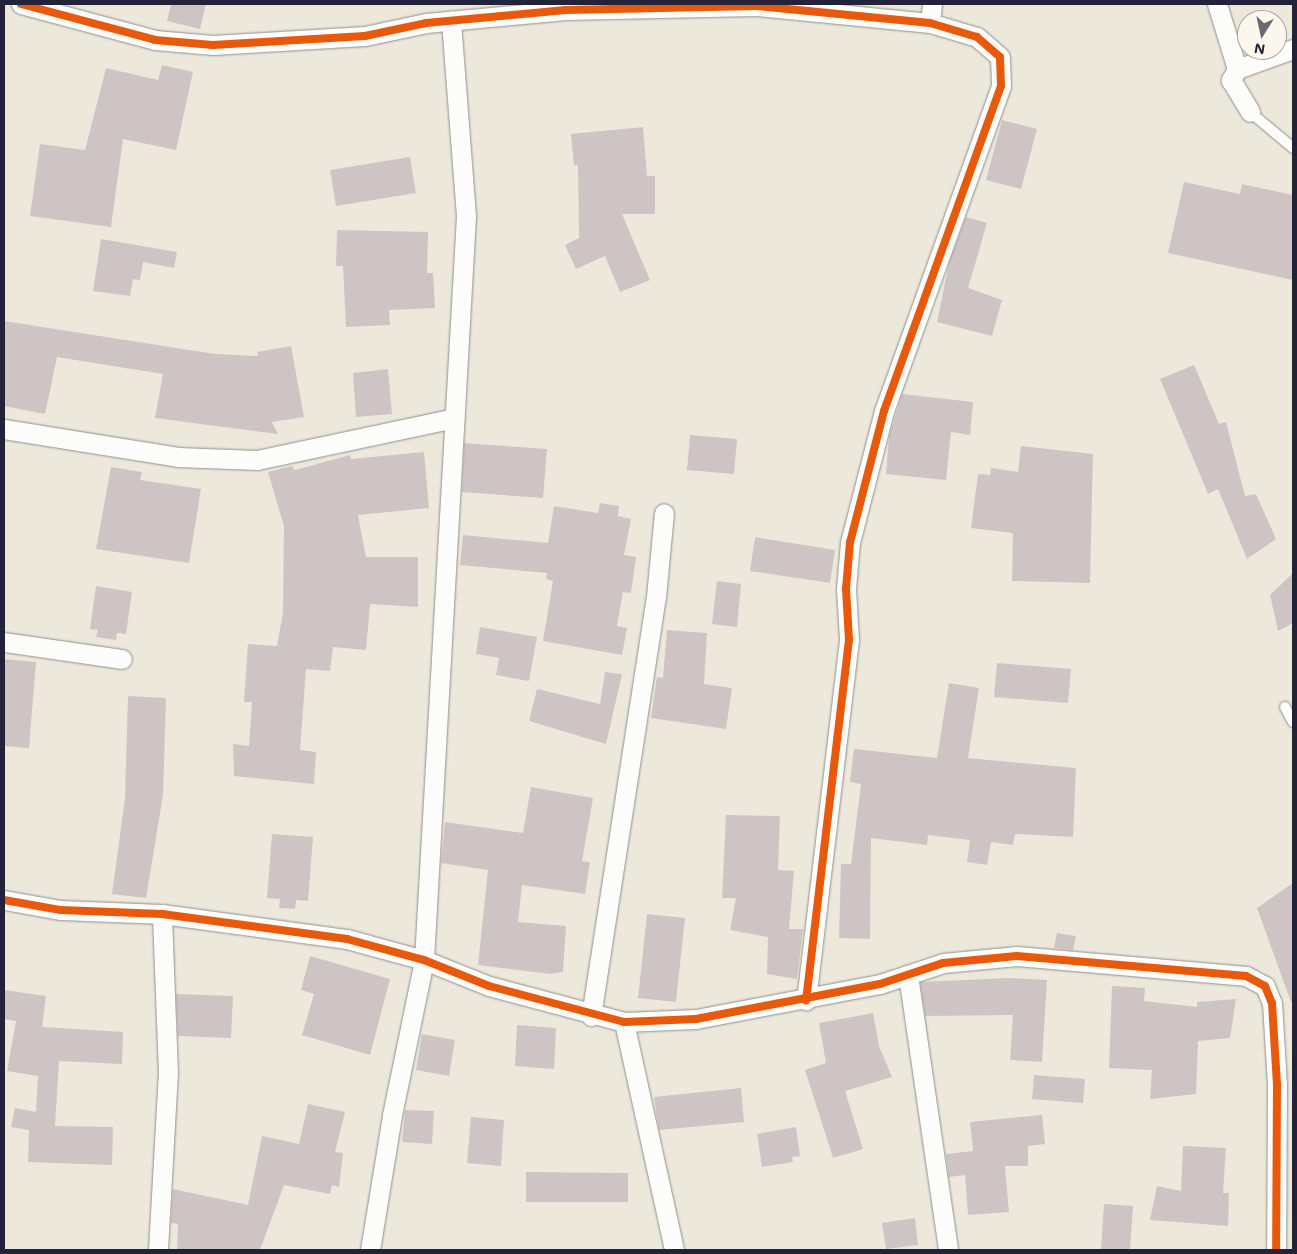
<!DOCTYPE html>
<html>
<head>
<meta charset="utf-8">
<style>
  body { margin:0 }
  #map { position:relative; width:1297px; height:1254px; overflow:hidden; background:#ece9dc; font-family:Mali,sans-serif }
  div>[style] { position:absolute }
  .building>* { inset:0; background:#cfc4c4 }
  .roads { filter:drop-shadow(0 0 1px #918f8d) drop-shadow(0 0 1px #918f8d) }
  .lane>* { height:10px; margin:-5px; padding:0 5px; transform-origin:5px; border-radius:5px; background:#fcfcfa }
  .street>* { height:19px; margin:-9.5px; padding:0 9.5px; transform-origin:9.5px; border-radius:9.5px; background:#fcfcfa }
  .cycleway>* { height:8px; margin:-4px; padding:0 4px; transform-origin:4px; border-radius:4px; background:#e8590c }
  span { translate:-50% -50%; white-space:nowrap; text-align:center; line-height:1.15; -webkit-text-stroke:4px #fbf7ec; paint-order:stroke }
  .frame { position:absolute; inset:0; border:5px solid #22223b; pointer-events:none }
  .north { position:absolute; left:1237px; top:10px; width:50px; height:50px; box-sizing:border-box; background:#fbf7ec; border:1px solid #a4a2a5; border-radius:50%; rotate:190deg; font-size:14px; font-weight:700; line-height:20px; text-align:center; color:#22223b }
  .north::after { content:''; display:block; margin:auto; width:18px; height:22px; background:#696873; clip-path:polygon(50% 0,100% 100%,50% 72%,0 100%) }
</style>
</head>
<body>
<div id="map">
  <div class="building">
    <i style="clip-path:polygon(171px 4px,206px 4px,200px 29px,167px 21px)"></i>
    <i style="clip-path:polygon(162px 65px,193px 72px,176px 150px,123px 139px,111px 227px,30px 216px,40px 144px,85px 150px,106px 68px,158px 80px)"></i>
    <i style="clip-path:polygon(1002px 120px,1037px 129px,1021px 189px,986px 180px)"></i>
    <i style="clip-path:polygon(643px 127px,647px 176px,655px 176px,655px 214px,622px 214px,650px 280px,620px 292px,605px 256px,576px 269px,565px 245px,579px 238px,578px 165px,574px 166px,571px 134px)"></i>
    <i style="clip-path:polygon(410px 157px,416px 193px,336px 206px,330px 170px)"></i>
    <i style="clip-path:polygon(1184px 182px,1240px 194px,1242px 184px,1293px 195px,1293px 280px,1168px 253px)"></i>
    <i style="clip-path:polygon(966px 217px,987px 223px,968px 288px,1002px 300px,992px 336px,937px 322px,949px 263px)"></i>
    <i style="clip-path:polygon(337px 230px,428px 232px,427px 273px,433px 273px,435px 308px,389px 310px,390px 325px,346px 327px,343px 266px,336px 266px)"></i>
    <i style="clip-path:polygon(101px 239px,177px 252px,174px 268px,143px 262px,140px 280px,133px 279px,130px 296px,93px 291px)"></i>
    <i style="clip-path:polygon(4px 321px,215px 354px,258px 356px,257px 352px,291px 346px,304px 417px,272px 422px,278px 434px,155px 418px,163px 374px,57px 357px,45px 414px,4px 406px)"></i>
    <i style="clip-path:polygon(1194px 365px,1219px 424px,1226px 422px,1245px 496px,1256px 494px,1276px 539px,1247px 559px,1218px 489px,1208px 494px,1160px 379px)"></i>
    <i style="clip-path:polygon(388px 369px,392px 414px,356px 417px,353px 373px)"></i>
    <i style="clip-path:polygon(902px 394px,973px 402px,970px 435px,951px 432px,946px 480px,886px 474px,889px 437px)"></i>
    <i style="clip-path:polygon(690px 435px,737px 439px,734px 474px,687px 470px)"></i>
    <i style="clip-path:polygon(464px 443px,547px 449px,543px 498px,462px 492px)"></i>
    <i style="clip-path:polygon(1021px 446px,1093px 454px,1090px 583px,1012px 581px,1013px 533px,971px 528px,978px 474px,990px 475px,991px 468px,1018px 472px)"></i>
    <i style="clip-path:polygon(424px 452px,429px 508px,358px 515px,366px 557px,418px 557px,418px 607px,370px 604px,366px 650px,333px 647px,330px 671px,306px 669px,300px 750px,316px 752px,314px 784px,234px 776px,233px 744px,249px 746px,252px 702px,244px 702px,248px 644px,277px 646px,283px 612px,284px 526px,268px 472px,292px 466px,295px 470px,350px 455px,351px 459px)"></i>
    <i style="clip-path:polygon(111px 467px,142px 472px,140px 480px,201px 489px,189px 563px,96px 549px)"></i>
    <i style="clip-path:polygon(600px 503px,619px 506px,618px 516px,631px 519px,624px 555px,636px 557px,631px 593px,623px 592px,617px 626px,627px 628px,622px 655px,543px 641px,553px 581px,546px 579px,547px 573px,460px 565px,463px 535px,548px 543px,554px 506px,598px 513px)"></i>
    <i style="clip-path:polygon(755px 537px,835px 550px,830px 583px,750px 571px)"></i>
    <i style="clip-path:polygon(1293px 573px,1293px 623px,1278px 631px,1270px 595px)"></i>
    <i style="clip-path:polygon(717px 581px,741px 584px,737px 627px,712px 624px)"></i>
    <i style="clip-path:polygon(96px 586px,132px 592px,126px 634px,117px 633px,116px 640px,96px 637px,98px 630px,90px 629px)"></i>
    <i style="clip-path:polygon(480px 627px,537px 637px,529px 681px,496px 675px,499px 658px,476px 654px)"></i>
    <i style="clip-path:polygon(667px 630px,707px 633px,704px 684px,732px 688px,726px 729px,651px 718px,657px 677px,663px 678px)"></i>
    <i style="clip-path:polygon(4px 659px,36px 662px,29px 748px,4px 746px)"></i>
    <i style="clip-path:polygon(997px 663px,1071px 669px,1068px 703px,994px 697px)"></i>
    <i style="clip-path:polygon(605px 672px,622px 674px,606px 744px,529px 721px,537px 689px,600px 704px)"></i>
    <i style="clip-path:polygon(949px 683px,979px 688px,968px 758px,1076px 768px,1073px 837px,1015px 834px,1013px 845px,991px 842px,987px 865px,967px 862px,970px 840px,928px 835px,927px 845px,871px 838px,870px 939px,839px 938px,841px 864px,851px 864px,861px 784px,850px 782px,854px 749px,937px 758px)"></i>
    <i style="clip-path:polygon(128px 696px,166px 698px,163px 795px,146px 898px,112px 894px,125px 798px)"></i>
    <i style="clip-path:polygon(531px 787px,593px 798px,582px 861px,590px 862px,585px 894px,522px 885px,518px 922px,566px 926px,563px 972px,550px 974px,478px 965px,488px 870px,441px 863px,445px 822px,523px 833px)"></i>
    <i style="clip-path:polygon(726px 815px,780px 816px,778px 870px,794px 871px,789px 929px,803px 929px,797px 979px,767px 974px,768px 937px,730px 930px,736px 898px,722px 898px)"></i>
    <i style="clip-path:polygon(272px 834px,313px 837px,308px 901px,296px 900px,295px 909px,279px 908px,280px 899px,267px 898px)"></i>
    <i style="clip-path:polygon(1293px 883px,1293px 1002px,1291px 1002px,1257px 908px)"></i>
    <i style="clip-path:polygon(647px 914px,685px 918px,676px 1002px,638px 998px)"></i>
    <i style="clip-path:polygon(1057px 933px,1076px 936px,1073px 950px,1054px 948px)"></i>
    <i style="clip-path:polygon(310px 956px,390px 979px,370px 1055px,302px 1035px,314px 994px,301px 990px)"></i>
    <i style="clip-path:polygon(1009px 978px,1047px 980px,1042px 1062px,1010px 1060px,1013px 1015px,925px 1016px,920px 982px)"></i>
    <i style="clip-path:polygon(1112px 986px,1145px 988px,1144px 1001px,1197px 1007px,1197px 1002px,1236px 999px,1230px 1038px,1198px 1041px,1196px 1094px,1150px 1099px,1152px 1070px,1109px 1068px)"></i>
    <i style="clip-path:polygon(4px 990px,46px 996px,42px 1027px,123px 1032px,122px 1064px,59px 1061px,55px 1126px,113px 1127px,112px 1165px,28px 1162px,29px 1130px,11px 1127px,15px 1108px,36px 1112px,38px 1076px,7px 1071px,16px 1021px,4px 1019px)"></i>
    <i style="clip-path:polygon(176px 994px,233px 996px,231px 1038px,178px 1036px)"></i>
    <i style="clip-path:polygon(873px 1013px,879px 1046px,892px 1077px,845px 1091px,863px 1149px,833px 1158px,805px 1070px,826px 1063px,819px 1023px)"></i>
    <i style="clip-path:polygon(517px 1025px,556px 1028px,554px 1069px,515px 1066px)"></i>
    <i style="clip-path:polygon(422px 1034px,455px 1040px,449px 1076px,416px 1070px)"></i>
    <i style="clip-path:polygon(1034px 1075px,1085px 1079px,1083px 1103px,1032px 1099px)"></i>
    <i style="clip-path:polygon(741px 1088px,744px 1122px,659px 1130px,654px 1097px)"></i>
    <i style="clip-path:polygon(308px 1104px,345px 1112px,335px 1152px,343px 1153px,339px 1187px,332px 1185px,330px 1194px,284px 1185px,260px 1250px,177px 1250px,178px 1224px,171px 1223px,173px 1189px,248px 1205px,262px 1136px,299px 1144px)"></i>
    <i style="clip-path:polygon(405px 1110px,434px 1111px,432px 1144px,402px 1142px)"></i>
    <i style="clip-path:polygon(1042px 1115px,1045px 1144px,1028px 1146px,1028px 1166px,1005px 1166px,1009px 1212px,968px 1215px,965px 1175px,949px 1177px,946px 1154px,973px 1151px,970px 1122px)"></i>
    <i style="clip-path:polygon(471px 1117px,504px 1120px,501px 1166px,467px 1163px)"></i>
    <i style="clip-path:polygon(796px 1127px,800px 1156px,792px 1157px,793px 1162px,762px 1167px,757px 1134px)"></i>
    <i style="clip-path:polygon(1183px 1146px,1226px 1148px,1223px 1193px,1229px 1193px,1228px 1226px,1150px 1220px,1157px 1186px,1181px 1191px)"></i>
    <i style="clip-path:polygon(526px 1172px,628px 1173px,628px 1202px,526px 1202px)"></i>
    <i style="clip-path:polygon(1104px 1204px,1133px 1206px,1130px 1250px,1101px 1249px)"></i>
    <i style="clip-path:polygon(915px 1218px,918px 1245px,886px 1249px,882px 1223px)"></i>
  </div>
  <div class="roads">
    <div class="lane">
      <i style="left:1250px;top:112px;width:56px;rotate:39.9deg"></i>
      <i style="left:1285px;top:707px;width:17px;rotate:62deg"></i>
    </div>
    <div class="street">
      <i style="left:21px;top:4px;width:139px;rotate:15deg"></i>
      <i style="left:155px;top:40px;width:58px;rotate:4.9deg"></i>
      <i style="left:213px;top:45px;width:152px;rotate:-3.4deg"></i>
      <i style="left:365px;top:36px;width:62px;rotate:-12deg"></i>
      <i style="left:426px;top:23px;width:140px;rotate:-5.3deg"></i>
      <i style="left:565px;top:10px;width:192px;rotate:-1.2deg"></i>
      <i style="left:757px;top:6px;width:174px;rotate:5.6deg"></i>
      <i style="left:930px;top:23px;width:49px;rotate:16.6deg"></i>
      <i style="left:977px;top:37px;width:30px;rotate:41deg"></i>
      <i style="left:1000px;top:57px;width:29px;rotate:88deg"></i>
      <i style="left:1001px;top:86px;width:345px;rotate:109.8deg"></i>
      <i style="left:884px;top:411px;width:135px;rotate:104.5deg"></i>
      <i style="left:850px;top:542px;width:47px;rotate:94.9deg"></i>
      <i style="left:846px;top:589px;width:51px;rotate:86.6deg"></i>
      <i style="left:849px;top:640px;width:363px;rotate:96.8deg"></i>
      <i style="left:1217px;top:4px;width:68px;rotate:72.9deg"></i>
      <i style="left:1237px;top:69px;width:59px;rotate:-19.7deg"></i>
      <i style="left:930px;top:23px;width:19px;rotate:-84deg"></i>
      <i style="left:1237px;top:69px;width:13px;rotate:119deg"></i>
      <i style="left:1231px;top:80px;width:37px;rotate:59deg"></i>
      <i style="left:4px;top:429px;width:176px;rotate:9.1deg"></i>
      <i style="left:178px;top:457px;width:79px;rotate:2.2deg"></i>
      <i style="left:257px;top:460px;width:202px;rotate:-12deg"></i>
      <i style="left:4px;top:642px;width:119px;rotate:8.2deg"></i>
      <i style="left:4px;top:900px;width:58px;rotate:10deg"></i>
      <i style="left:61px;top:910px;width:101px;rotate:2.3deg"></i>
      <i style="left:162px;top:914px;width:187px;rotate:7.7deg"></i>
      <i style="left:347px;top:939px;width:80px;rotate:15.3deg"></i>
      <i style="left:424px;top:960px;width:70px;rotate:21.8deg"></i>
      <i style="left:489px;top:986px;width:140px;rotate:14.9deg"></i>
      <i style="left:624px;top:1022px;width:72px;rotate:-2.4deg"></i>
      <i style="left:696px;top:1019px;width:187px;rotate:-10.8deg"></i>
      <i style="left:880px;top:984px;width:66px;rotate:-18.4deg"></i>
      <i style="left:943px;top:963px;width:74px;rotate:-5.4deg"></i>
      <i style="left:1017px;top:956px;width:230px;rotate:5deg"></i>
      <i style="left:1246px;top:976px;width:21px;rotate:28deg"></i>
      <i style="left:1265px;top:986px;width:18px;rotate:68deg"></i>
      <i style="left:1272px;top:1003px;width:81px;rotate:86.5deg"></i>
      <i style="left:1277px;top:1084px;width:166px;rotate:90.3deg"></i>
      <i style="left:908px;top:975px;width:278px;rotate:81.7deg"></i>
      <i style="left:591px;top:1016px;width:424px;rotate:-81.2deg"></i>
      <i style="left:656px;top:597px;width:84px;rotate:-84.6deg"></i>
      <i style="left:624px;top:1022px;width:233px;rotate:77.6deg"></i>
      <i style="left:158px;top:1250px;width:177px;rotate:-86.8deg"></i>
      <i style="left:168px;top:1073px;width:159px;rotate:-92.2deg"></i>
      <i style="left:370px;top:1250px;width:137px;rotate:-80.7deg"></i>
      <i style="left:392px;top:1115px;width:158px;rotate:-78.3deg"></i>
      <i style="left:424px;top:960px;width:745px;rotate:-86.77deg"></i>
      <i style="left:466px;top:216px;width:196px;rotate:-94.4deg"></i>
    </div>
  </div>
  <div class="cycleway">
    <i style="left:21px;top:4px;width:139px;rotate:15deg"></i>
    <i style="left:155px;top:40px;width:58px;rotate:4.9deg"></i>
    <i style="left:213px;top:45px;width:152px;rotate:-3.4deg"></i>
    <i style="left:365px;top:36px;width:62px;rotate:-12deg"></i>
    <i style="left:426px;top:23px;width:140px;rotate:-5.3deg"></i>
    <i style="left:565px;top:10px;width:192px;rotate:-1.2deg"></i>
    <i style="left:757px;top:6px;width:174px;rotate:5.6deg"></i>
    <i style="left:930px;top:23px;width:49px;rotate:16.6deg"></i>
    <i style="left:977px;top:37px;width:30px;rotate:41deg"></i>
    <i style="left:1000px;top:57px;width:29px;rotate:88deg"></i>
    <i style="left:1001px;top:86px;width:345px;rotate:109.8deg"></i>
    <i style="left:884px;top:411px;width:135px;rotate:104.5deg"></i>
    <i style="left:850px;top:542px;width:47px;rotate:94.9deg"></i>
    <i style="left:846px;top:589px;width:51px;rotate:86.6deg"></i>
    <i style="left:849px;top:640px;width:363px;rotate:96.8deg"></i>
    <i style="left:4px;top:900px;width:58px;rotate:10deg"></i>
    <i style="left:61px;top:910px;width:101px;rotate:2.3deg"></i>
    <i style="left:162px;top:914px;width:187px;rotate:7.7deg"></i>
    <i style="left:347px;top:939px;width:80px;rotate:15.3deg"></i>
    <i style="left:424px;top:960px;width:70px;rotate:21.8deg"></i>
    <i style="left:489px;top:986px;width:140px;rotate:14.9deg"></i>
    <i style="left:624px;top:1022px;width:72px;rotate:-2.4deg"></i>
    <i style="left:696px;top:1019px;width:187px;rotate:-10.8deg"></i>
    <i style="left:880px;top:984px;width:66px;rotate:-18.4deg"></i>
    <i style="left:943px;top:963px;width:74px;rotate:-5.4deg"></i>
    <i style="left:1017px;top:956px;width:230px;rotate:5deg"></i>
    <i style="left:1246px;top:976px;width:21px;rotate:28deg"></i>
    <i style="left:1265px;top:986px;width:18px;rotate:68deg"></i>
    <i style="left:1272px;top:1003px;width:81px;rotate:86.5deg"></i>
    <i style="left:1277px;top:1084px;width:166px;rotate:90.3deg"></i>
  </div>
  <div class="frame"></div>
  <div class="north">N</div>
</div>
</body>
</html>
